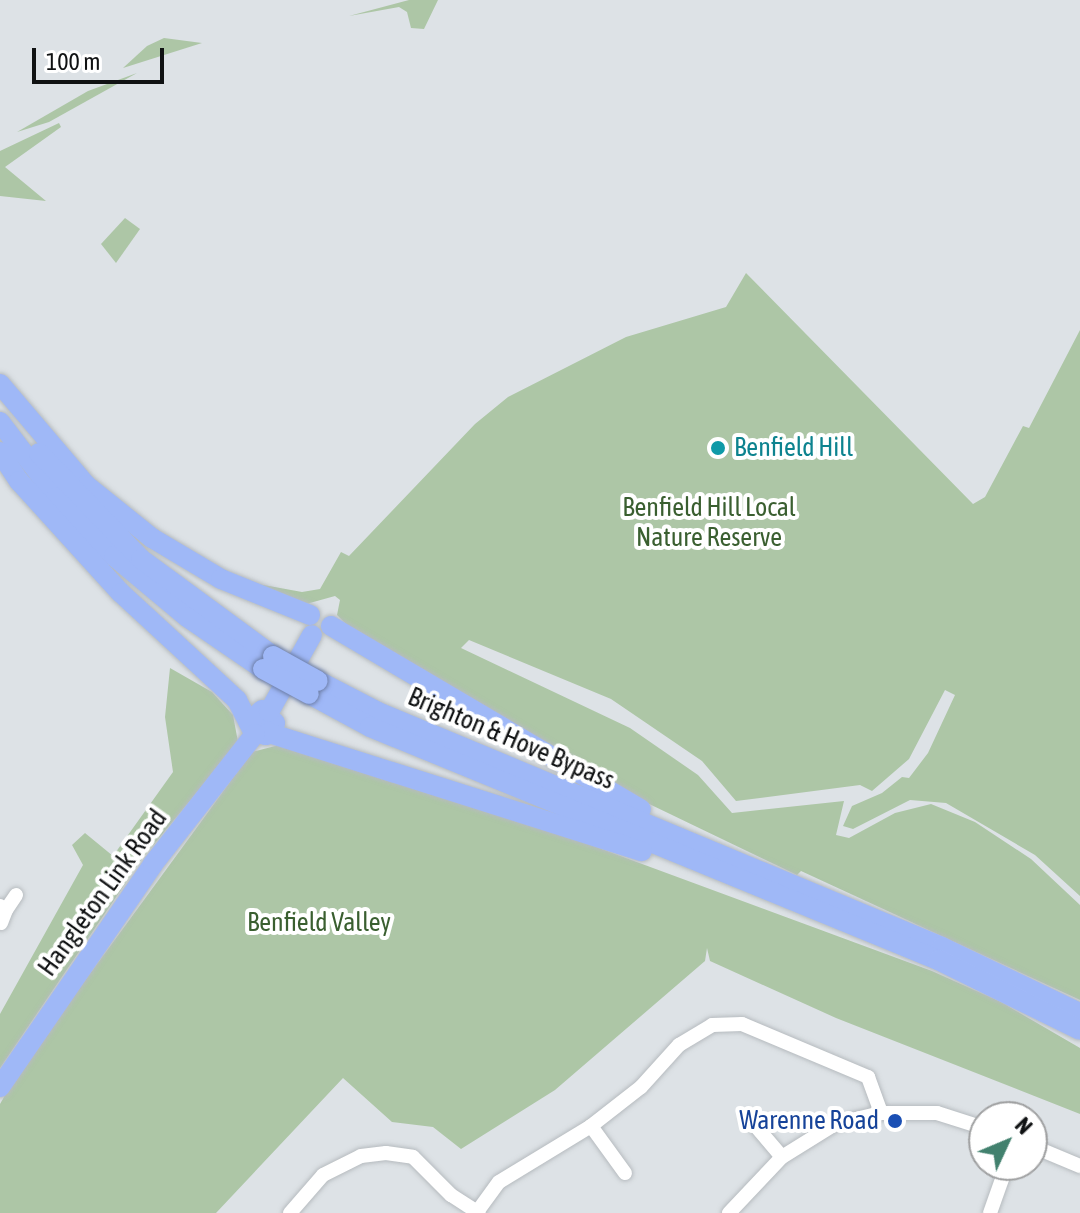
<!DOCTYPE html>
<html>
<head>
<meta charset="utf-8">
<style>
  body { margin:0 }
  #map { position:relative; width:1080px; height:1213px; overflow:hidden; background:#dde2e6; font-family:"Asap Condensed",sans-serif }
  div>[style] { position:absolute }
  .green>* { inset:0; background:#adc6a6 }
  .roads { filter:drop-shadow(0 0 2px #b6bbbf) drop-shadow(0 0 2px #b6bbbf) }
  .minor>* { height:14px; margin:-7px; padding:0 7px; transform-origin:7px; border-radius:7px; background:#fff }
  .highway>* { height:20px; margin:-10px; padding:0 10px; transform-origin:10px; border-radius:10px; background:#9fb8f7 }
  .bridges { filter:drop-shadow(0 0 2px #6d7ea7) drop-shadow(0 0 2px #6d7ea7) }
  .highway-bridge>* { height:20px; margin:-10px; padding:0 10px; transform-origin:10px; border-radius:10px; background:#9fb8f7 }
  .dots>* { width:22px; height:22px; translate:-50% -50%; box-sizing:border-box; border:4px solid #fff; border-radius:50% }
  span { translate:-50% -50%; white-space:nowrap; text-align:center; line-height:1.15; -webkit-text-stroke:8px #fff; paint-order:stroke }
  .culture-label { font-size:26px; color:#0d838f }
  .left { translate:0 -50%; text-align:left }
  .park-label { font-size:26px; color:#3a5f30 }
  .street-label { font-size:26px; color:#101213 }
  .transit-label { font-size:26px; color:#164399 }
  .right { translate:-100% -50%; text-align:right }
  .north { position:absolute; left:968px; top:1101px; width:80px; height:80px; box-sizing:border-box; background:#fff; border:2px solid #9fa0a1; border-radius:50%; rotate:46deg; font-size:22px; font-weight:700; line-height:32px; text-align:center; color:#101213 }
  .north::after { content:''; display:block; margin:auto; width:28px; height:36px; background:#42816e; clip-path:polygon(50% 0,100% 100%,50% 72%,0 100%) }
  .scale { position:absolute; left:32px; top:48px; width:132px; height:36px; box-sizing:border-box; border:4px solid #101213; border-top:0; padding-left:10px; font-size:24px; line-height:28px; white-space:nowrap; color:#101213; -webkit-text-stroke:6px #fff; paint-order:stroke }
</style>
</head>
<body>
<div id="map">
  <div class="green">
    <i style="clip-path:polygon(409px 0,438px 0,424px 29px,411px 28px,407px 12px,399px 7px,349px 16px)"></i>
    <i style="clip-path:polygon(164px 38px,202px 43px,123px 68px,147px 46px)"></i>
    <i style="clip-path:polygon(137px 73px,49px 122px,17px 132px,88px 91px)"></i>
    <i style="clip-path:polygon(59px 123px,61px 127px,5px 167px,46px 201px,0 196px,0 151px)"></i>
    <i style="clip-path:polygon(125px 218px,140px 229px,116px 263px,101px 244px)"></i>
    <i style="clip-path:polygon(746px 273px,973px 504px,985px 497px,1023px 426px,1029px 428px,1080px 330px,1080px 896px,1035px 855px,946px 803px,910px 800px,853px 829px,843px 826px,852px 806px,882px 793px,902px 777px,909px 778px,928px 753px,955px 695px,945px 690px,909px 759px,872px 791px,860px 785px,736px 801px,702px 761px,611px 699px,469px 640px,461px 648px,630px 728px,698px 775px,732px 813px,844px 801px,836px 835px,849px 838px,895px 813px,931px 804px,975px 822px,1031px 859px,1080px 905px,1080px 1000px,801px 871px,797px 875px,589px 775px,354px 632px,337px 615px,340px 600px,335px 596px,299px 606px,258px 584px,302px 592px,320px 589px,341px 552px,349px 556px,475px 424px,508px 397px,626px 337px,726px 307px)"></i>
    <i style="clip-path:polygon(170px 668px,212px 692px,233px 715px,238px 742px,142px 859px,0 1068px,0 1014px,83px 865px,72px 845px,85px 833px,113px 856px,173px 772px,165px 717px)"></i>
    <i style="clip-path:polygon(279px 745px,588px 844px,932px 971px,1001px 1002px,1080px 1048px,1080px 1114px,836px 1018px,710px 961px,707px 948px,705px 961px,555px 1090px,461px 1149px,433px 1127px,392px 1122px,343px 1078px,216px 1213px,0 1213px,0 1104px,19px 1071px,252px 752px)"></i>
  </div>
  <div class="roads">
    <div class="minor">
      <i style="left:0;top:906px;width:7px;rotate:34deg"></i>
      <i style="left:6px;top:910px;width:14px;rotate:111deg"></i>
      <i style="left:6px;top:910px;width:18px;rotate:-56deg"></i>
      <i style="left:748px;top:1117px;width:52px;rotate:49.6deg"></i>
      <i style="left:591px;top:1126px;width:58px;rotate:54.1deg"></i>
      <i style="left:1032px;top:1146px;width:52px;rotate:22.6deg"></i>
      <i style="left:477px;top:1212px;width:37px;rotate:-54deg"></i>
      <i style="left:499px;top:1182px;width:108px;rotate:-31.3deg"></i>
      <i style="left:591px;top:1126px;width:63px;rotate:-38deg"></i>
      <i style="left:641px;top:1087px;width:57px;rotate:-47.9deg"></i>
      <i style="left:679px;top:1045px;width:39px;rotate:-31deg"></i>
      <i style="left:712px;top:1025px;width:30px;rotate:-2deg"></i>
      <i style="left:742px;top:1024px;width:137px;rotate:22.8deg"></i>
      <i style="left:868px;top:1077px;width:38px;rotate:70deg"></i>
      <i style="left:290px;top:1213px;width:50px;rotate:-49deg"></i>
      <i style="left:323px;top:1175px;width:42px;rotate:-26.6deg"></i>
      <i style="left:361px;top:1156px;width:25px;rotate:-7deg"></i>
      <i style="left:386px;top:1153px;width:27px;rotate:8deg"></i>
      <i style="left:413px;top:1157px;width:54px;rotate:45deg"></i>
      <i style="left:451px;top:1195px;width:33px;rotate:33deg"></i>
      <i style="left:729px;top:1213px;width:77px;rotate:-46.6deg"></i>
      <i style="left:782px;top:1157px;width:62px;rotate:-31.9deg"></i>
      <i style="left:835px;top:1124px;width:47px;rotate:-13.4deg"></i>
      <i style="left:881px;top:1113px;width:56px"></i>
      <i style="left:937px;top:1113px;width:49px;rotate:17.7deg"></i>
      <i style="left:990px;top:1213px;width:51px;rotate:-70.5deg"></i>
    </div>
    <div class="highway">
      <i style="left:0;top:384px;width:133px;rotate:49.6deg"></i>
      <i style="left:86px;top:485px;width:85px;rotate:38.8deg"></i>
      <i style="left:152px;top:538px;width:80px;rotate:30.7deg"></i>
      <i style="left:221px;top:579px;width:96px;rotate:22deg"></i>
      <i style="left:0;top:422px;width:94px;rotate:52.8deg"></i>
      <i style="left:57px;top:497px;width:82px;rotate:46deg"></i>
      <i style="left:114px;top:556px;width:95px;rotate:39.9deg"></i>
      <i style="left:187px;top:617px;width:92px;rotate:34.4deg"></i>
      <i style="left:0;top:452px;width:35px;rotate:57deg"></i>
      <i style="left:19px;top:481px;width:151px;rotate:47.7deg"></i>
      <i style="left:121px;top:593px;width:158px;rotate:42.7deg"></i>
      <i style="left:237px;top:700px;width:36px;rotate:63deg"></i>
      <i style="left:253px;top:732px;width:13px;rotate:13deg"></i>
      <i style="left:266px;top:735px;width:15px;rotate:-53deg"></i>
      <i style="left:275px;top:723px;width:18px;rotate:-135deg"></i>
      <i style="left:262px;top:710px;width:18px;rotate:137deg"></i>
      <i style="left:39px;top:453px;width:147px;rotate:46.1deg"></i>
      <i style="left:141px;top:559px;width:164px;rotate:36.3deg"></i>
      <i style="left:331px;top:626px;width:360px;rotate:30.6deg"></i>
      <i style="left:318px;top:681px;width:68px;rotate:27.3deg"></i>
      <i style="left:378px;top:712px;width:611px;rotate:22.62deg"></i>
      <i style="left:942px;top:947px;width:153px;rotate:25.6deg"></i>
      <i style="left:309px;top:694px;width:69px;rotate:28.4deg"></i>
      <i style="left:370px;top:727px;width:614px;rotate:22.3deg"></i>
      <i style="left:938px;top:960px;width:158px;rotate:26.2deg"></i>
      <i style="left:269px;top:712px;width:88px;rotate:-60.8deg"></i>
      <i style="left:269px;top:733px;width:391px;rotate:17.6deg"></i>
      <i style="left:0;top:1087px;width:270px;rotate:-55.5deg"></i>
      <i style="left:153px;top:864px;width:165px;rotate:-51.9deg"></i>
    </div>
  </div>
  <div class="bridges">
    <div class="highway-bridge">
      <i style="left:273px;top:656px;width:51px;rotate:29.1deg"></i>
      <i style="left:263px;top:669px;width:52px;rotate:28.5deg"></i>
    </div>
  </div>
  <div class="dots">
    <i style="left:718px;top:448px;background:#0f9aa8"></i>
    <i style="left:895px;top:1121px;background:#1a4fb4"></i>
  </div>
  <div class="culture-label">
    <span class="left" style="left:734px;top:448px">Benfield Hill</span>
  </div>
  <div class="park-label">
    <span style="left:709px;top:523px">Benfield Hill Local<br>Nature Reserve</span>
    <span style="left:319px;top:923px">Benfield Valley</span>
  </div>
  <div class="street-label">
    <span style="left:511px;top:739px;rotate:23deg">Brighton &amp; Hove Bypass</span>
    <span style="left:103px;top:893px;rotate:-54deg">Hangleton Link Road</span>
  </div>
  <div class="transit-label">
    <span class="right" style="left:879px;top:1121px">Warenne Road</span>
  </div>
  <div class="north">N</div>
  <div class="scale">100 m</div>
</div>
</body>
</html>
